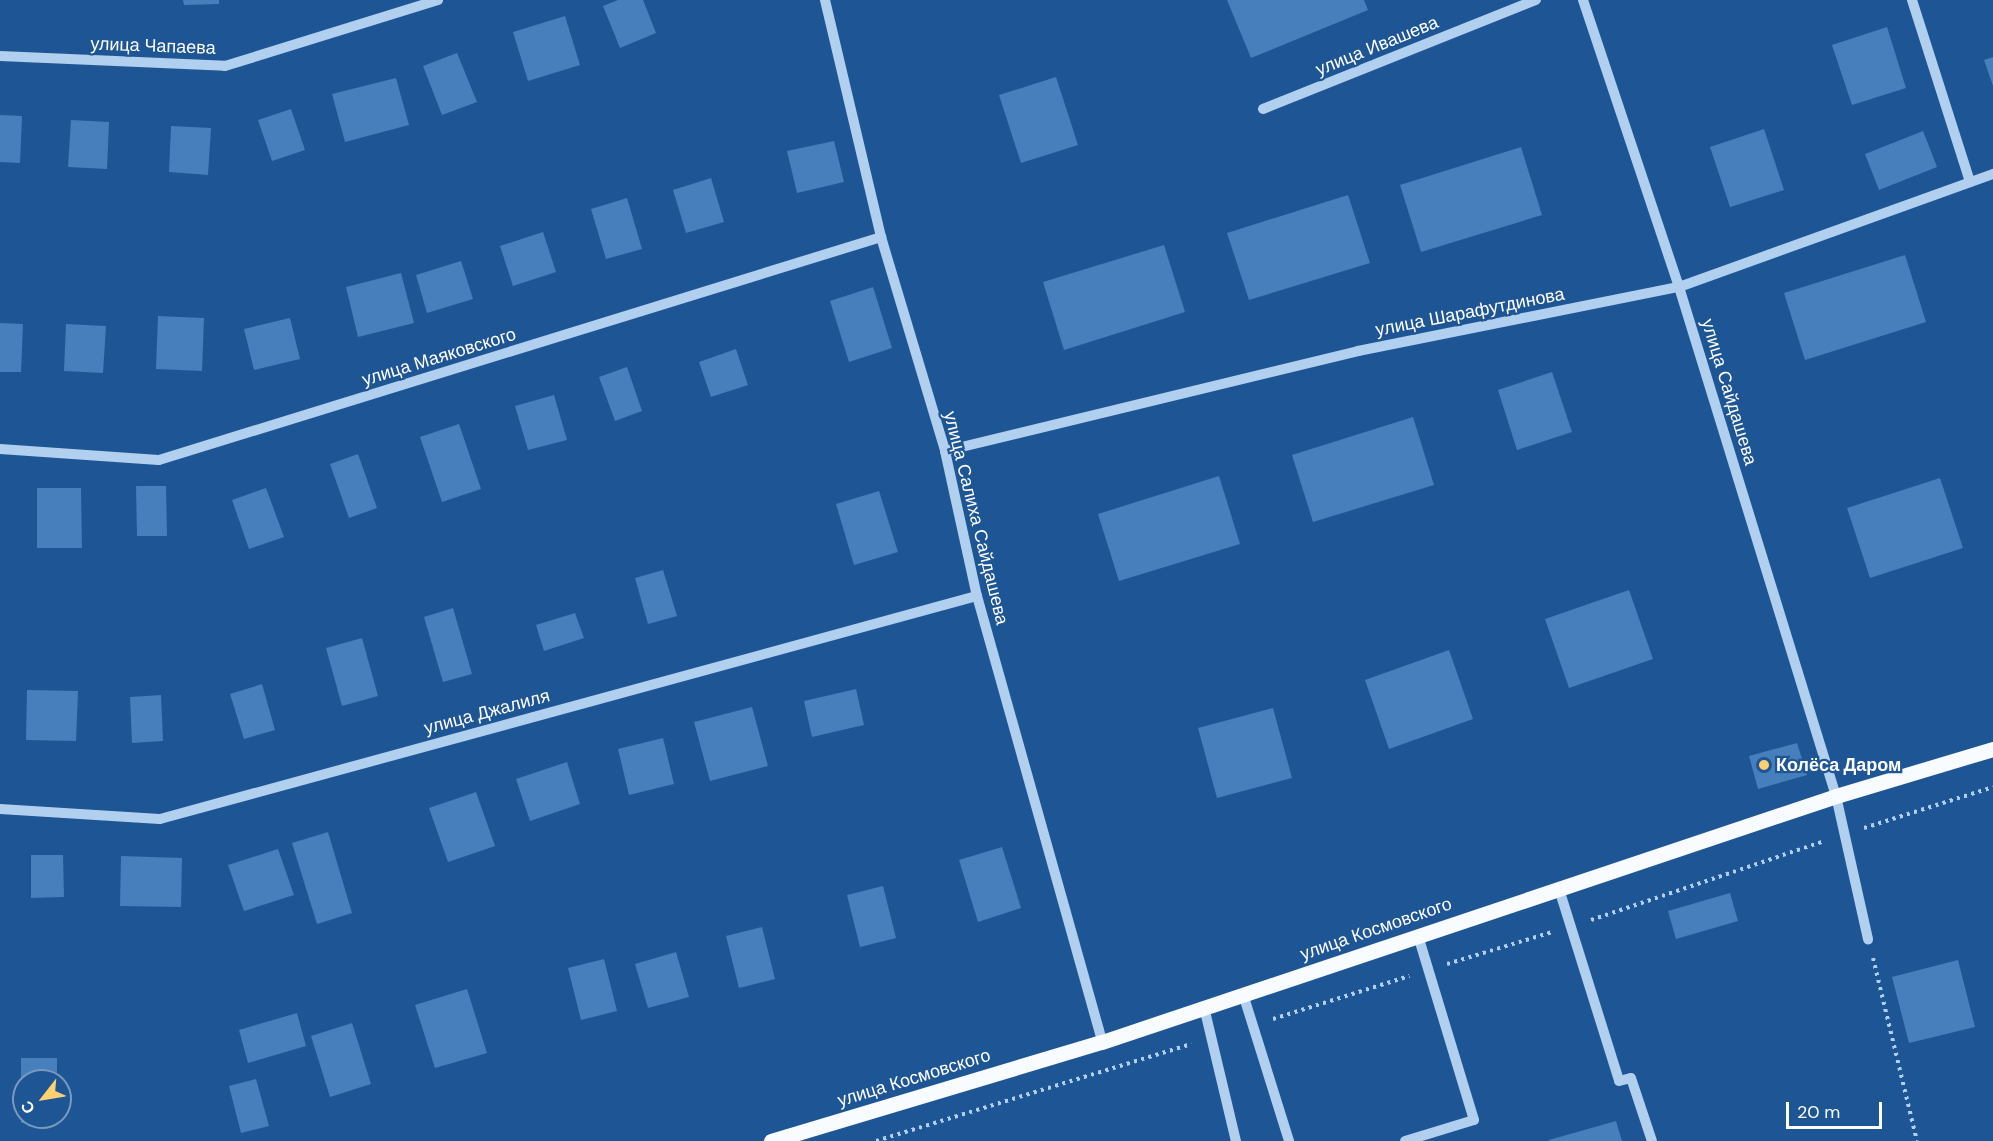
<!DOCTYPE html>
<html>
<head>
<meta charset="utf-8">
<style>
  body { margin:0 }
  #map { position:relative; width:1993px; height:1141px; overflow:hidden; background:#1e5695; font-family:"DM Sans",sans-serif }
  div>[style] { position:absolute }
  .building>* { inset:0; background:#467fbb }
  .path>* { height:4px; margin-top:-2px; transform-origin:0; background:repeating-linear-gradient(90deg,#b1cfef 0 3px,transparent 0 7.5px) }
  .minor>* { height:10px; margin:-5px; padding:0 5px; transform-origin:5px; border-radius:5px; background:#b1cfef }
  .major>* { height:15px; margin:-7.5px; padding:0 7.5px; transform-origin:7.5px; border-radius:7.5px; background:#f8fbff }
  .dots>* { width:16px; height:16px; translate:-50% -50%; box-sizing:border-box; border:3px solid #1e5695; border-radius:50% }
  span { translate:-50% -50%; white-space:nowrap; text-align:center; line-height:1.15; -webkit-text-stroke:4.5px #1e5695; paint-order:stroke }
  .street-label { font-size:18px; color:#fff }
  .poi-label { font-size:18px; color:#fff; font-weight:700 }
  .left { translate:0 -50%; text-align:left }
  .north { position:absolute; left:12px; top:1069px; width:60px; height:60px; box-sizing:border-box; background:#1e5695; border:2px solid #789abf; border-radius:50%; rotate:239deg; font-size:16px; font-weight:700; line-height:24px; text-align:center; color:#fff }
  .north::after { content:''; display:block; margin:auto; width:21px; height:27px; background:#fdd070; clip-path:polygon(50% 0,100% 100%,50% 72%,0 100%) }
  .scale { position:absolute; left:1786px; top:1102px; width:96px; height:27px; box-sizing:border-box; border:3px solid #fff; border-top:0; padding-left:8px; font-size:18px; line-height:21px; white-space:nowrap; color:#fff; -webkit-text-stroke:4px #1e5695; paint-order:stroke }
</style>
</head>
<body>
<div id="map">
  <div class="building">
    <i style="clip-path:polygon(183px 0,219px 0,219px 4px,184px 5px)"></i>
    <i style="clip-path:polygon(618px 0,643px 0,656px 33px,620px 48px,603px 6px)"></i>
    <i style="clip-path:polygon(1227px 0,1364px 0,1368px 10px,1251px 58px)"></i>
    <i style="clip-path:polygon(565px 16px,580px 65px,528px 81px,513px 32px)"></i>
    <i style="clip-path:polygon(1887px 27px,1906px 88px,1852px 105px,1832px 45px)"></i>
    <i style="clip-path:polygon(457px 53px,477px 102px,442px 115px,423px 66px)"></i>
    <i style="clip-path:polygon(1993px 57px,1993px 86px,1984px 60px)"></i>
    <i style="clip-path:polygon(1056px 77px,1078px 145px,1021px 163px,999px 95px)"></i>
    <i style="clip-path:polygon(396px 78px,409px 125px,345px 142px,332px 94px)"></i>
    <i style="clip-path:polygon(291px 109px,305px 150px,272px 161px,258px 120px)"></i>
    <i style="clip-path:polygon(0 115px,22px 116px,20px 163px,0 162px)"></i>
    <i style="clip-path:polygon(71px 120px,109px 122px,107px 169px,68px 167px)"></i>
    <i style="clip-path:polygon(171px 126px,211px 128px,208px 175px,169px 172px)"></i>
    <i style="clip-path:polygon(1764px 129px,1784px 190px,1730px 207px,1710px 147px)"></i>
    <i style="clip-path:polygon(1923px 131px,1937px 167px,1879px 190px,1865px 154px)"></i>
    <i style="clip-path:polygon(834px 141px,844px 182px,797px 193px,787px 151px)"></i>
    <i style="clip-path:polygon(1521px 147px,1542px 215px,1421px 252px,1400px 185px)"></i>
    <i style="clip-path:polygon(711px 178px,724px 222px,686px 233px,673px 190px)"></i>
    <i style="clip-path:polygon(1348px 195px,1370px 263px,1249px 300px,1227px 233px)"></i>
    <i style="clip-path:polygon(627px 198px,642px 249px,606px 259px,591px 209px)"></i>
    <i style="clip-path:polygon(543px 232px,556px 272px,513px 286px,500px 246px)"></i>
    <i style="clip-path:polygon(1164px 245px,1185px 312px,1064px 350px,1043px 282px)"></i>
    <i style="clip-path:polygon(1905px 255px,1926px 322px,1805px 360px,1784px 293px)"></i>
    <i style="clip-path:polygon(461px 261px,473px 299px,427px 313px,416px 275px)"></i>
    <i style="clip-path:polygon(401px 273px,414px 323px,358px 337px,346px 287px)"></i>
    <i style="clip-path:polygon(873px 287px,892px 348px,849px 362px,830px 301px)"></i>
    <i style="clip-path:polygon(158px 316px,204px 318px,202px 371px,156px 369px)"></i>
    <i style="clip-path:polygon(290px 318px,300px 359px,254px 370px,244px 329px)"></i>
    <i style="clip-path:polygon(0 323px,23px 324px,21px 372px,0 372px)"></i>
    <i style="clip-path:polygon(66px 324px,106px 326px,103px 373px,64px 371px)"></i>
    <i style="clip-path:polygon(736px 349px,748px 385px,711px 397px,699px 362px)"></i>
    <i style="clip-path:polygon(627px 367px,642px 411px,615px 421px,599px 377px)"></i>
    <i style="clip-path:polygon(1552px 372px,1572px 432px,1517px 450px,1498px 390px)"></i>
    <i style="clip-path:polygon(554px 395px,567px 440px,528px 450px,515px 406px)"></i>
    <i style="clip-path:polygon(1413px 417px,1434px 485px,1313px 522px,1292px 455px)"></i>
    <i style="clip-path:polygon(459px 424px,481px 489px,442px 502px,420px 437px)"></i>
    <i style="clip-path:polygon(358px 454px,377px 508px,349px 518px,330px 464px)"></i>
    <i style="clip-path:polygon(1219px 476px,1240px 544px,1119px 581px,1098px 514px)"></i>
    <i style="clip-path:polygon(1940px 478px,1963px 548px,1870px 578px,1847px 508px)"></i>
    <i style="clip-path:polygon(136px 486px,166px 486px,167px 536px,137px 536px)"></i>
    <i style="clip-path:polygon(37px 488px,81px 488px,82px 548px,37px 548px)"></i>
    <i style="clip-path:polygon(266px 488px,284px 537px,249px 549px,232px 500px)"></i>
    <i style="clip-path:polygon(879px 491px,898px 552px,854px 565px,836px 504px)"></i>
    <i style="clip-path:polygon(663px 570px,677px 616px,648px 624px,635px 578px)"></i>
    <i style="clip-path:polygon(1629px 590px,1653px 659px,1569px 688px,1545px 619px)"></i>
    <i style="clip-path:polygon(453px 608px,472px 674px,443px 682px,424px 617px)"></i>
    <i style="clip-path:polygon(575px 613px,584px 638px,544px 651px,536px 625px)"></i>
    <i style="clip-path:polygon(362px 638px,378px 696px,342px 706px,326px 648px)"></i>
    <i style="clip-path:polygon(1449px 650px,1473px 719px,1389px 749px,1365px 680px)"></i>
    <i style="clip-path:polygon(262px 684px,275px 730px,244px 739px,230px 694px)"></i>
    <i style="clip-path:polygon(856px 689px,864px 725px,812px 737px,804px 701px)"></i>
    <i style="clip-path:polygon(27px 690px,78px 691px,76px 741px,26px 740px)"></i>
    <i style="clip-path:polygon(161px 695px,163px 741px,132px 743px,130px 697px)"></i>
    <i style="clip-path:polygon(752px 707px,768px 766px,710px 781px,694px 722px)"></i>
    <i style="clip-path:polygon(1273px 708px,1292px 778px,1217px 798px,1198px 728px)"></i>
    <i style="clip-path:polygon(663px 738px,674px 784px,629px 795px,618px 749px)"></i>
    <i style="clip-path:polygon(1797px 743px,1807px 775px,1758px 789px,1749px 756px)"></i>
    <i style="clip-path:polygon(567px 762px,580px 804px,530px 821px,516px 779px)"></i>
    <i style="clip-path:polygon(476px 792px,495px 846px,448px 862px,429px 808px)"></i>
    <i style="clip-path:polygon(328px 832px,352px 913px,317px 924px,292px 843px)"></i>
    <i style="clip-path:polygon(1002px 847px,1021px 908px,978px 922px,959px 860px)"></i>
    <i style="clip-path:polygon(278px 849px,294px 895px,244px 911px,228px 865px)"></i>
    <i style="clip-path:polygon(31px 855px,63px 855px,64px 897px,31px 898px)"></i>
    <i style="clip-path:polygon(121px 856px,182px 858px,181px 907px,120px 906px)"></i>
    <i style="clip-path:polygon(883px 886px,896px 938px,860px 947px,847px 895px)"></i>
    <i style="clip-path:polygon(1730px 893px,1738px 921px,1676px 939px,1668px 911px)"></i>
    <i style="clip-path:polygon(762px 927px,775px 979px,739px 988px,726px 936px)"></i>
    <i style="clip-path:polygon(676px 952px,689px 997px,648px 1008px,635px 964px)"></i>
    <i style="clip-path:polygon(604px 959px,617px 1011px,581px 1020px,568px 968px)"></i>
    <i style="clip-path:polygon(1958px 960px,1975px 1027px,1909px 1043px,1892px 977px)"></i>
    <i style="clip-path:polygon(467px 989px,487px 1053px,435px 1068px,415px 1005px)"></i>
    <i style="clip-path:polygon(297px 1013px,306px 1046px,248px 1063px,239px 1030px)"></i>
    <i style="clip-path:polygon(352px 1023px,371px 1084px,330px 1097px,311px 1036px)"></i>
    <i style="clip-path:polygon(21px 1058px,57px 1058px,57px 1081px,24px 1081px,24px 1117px,57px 1117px,57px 1123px,21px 1123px)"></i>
    <i style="clip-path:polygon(256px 1079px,269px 1126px,241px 1133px,229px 1086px)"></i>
    <i style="clip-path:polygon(1616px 1121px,1622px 1141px,1549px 1141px,1549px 1140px)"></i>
  </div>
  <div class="path">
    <i style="left:1864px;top:828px;width:135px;rotate:-17.6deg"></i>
    <i style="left:1591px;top:920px;width:247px;rotate:-18.7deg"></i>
    <i style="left:1873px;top:958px;width:188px;rotate:76.5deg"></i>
    <i style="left:1447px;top:964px;width:110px;rotate:-16.9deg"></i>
    <i style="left:1273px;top:1019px;width:143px;rotate:-17.5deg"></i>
    <i style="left:876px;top:1141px;width:330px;rotate:-17.1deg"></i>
  </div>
  <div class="minor">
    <i style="left:825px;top:0;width:244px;rotate:76.7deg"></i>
    <i style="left:881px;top:237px;width:223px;rotate:73.3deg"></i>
    <i style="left:945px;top:451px;width:148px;rotate:77.6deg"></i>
    <i style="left:977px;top:596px;width:463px;rotate:74.3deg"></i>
    <i style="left:1583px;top:0;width:303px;rotate:71.5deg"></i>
    <i style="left:1679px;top:287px;width:533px;rotate:72.86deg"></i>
    <i style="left:1836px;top:796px;width:147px;rotate:77.4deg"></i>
    <i style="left:1912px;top:0;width:191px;rotate:72.3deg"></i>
    <i style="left:0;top:56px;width:225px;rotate:2.5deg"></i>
    <i style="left:225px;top:66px;width:223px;rotate:-17.2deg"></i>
    <i style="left:1263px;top:109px;width:294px;rotate:-21.8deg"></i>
    <i style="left:0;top:449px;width:159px;rotate:4deg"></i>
    <i style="left:159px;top:460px;width:756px;rotate:-17.16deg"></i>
    <i style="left:945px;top:451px;width:425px;rotate:-13.6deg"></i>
    <i style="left:1358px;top:351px;width:327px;rotate:-11.3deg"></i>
    <i style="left:1679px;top:287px;width:334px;rotate:-19.8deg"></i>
    <i style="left:0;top:809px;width:160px;rotate:3.6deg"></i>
    <i style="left:160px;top:819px;width:847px;rotate:-15.27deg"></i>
    <i style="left:1559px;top:889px;width:201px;rotate:72.6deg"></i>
    <i style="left:1619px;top:1081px;width:12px;rotate:-14deg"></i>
    <i style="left:1631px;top:1078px;width:66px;rotate:71.6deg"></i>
    <i style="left:1243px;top:994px;width:154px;rotate:72.6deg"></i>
    <i style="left:1204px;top:1007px;width:138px;rotate:76.6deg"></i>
    <i style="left:1405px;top:1141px;width:72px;rotate:-16.9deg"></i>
    <i style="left:1474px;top:1120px;width:192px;rotate:-106.9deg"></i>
  </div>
  <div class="major">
    <i style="left:771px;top:1141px;width:345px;rotate:-16.7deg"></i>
    <i style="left:1102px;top:1042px;width:774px;rotate:-18.53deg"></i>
    <i style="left:1836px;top:796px;width:164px;rotate:-16.7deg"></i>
  </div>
  <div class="dots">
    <i style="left:1764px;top:765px;background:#fdd070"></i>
  </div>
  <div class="street-label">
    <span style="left:153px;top:46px;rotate:2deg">улица Чапаева</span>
    <span style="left:1377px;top:46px;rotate:-22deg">улица Ивашева</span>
    <span style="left:1470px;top:312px;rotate:-11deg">улица Шарафутдинова</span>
    <span style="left:439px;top:357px;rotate:-17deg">улица Маяковского</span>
    <span style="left:1729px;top:392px;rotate:73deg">улица Сайдашева</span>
    <span style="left:976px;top:518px;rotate:76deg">улица Салиха Сайдашева</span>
    <span style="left:487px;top:712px;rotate:-15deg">улица Джалиля</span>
    <span style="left:1376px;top:929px;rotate:-19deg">улица Космовского</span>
    <span style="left:914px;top:1078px;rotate:-17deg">улица Космовского</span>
  </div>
  <div class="poi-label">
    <span class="left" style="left:1776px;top:765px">Колёса Даром</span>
  </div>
  <div class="north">С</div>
  <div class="scale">20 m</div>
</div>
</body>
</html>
